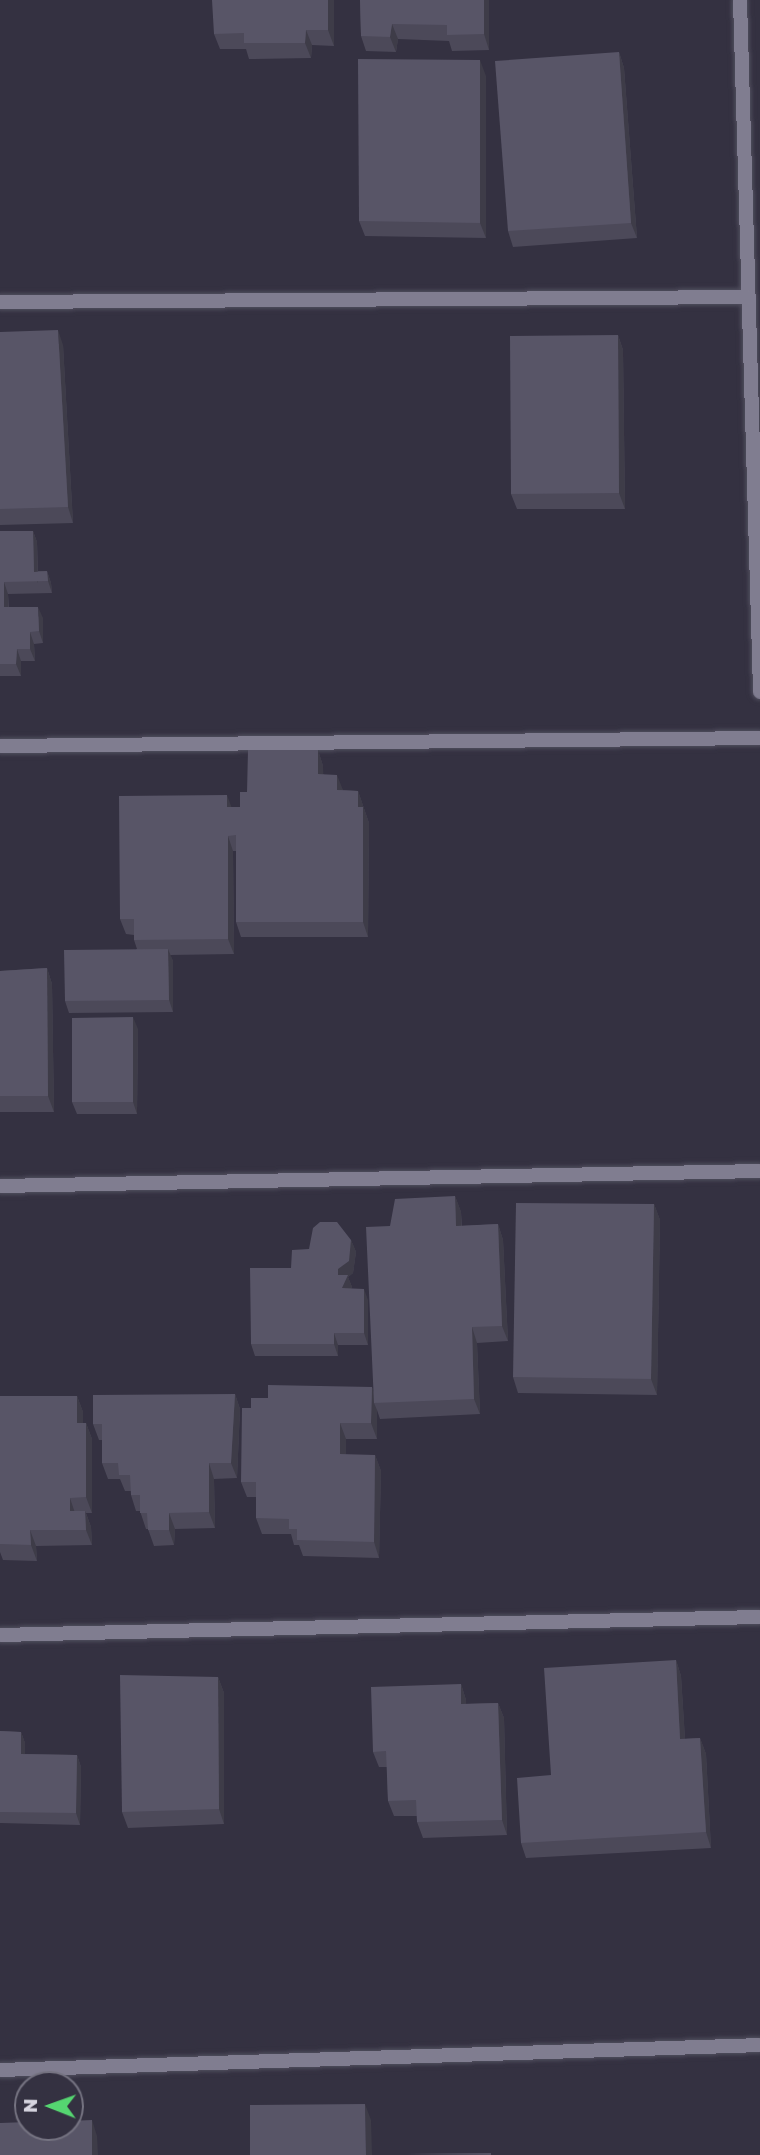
<!DOCTYPE html>
<html>
<head>
<meta charset="utf-8">
<style>
  body { margin:0 }
  #map { position:relative; width:760px; height:2155px; overflow:hidden; background:#343141; font-family:"Golos Text",sans-serif }
  div>[style] { position:absolute }
  .roads { filter:drop-shadow(0 0 2px #514f5e) drop-shadow(0 0 2px #514f5e) }
  .street>* { height:14px; margin:-7px; padding:0 7px; transform-origin:7px; border-radius:7px; background:#807d90 }
  .wall>* { inset:0; background:#4c4959 }
  .shaded-wall>* { inset:0; background:#3e3c48 }
  .building>* { inset:0; background:#585567 }
  span { translate:-50% -50%; white-space:nowrap; text-align:center; line-height:1.15; -webkit-text-stroke:5px #343141; paint-order:stroke }
  .north { position:absolute; left:14px; top:2071px; width:70px; height:70px; box-sizing:border-box; background:#343141; border:2px solid #757381; border-radius:50%; rotate:271deg; font-size:19px; font-weight:700; line-height:28px; text-align:center; color:#d7d5e0 }
  .north::after { content:''; display:block; margin:auto; width:24px; height:32px; background:#55d671; clip-path:polygon(50% 0,100% 100%,50% 72%,0 100%) }
</style>
</head>
<body>
<div id="map">
  <div class="roads">
    <div class="street">
      <i style="left:740px;top:0;width:692px;rotate:88.34deg"></i>
      <i style="left:0;top:302px;width:748px;rotate:-0.38deg"></i>
      <i style="left:0;top:746px;width:760px;rotate:-0.6deg"></i>
      <i style="left:0;top:1186px;width:760px;rotate:-1.13deg"></i>
      <i style="left:0;top:1635px;width:760px;rotate:-1.36deg"></i>
      <i style="left:0;top:2070px;width:760px;rotate:-1.88deg"></i>
    </div>
  </div>
  <div class="wall">
    <i style="clip-path:polygon(334px 0,334px 46px,312px 45px,311px 58px,249px 59px,246px 49px,220px 49px,214px 34px)"></i>
    <i style="clip-path:polygon(360px 0,489px 0,489px 50px,452px 51px,449px 41px,398px 39px,396px 52px,366px 51px,361px 36px)"></i>
    <i style="clip-path:polygon(619px 52px,624px 68px,637px 238px,513px 247px,508px 231px)"></i>
    <i style="clip-path:polygon(486px 76px,486px 238px,365px 236px,359px 221px)"></i>
    <i style="clip-path:polygon(0 332px,63px 345px,73px 523px,0 525px)"></i>
    <i style="clip-path:polygon(618px 335px,623px 350px,625px 509px,517px 509px,511px 494px)"></i>
    <i style="clip-path:polygon(0 531px,33px 531px,37px 542px,38px 571px,47px 571px,51px 583px,52px 593px,8px 594px,9px 607px,43px 618px,43px 643px,34px 644px,35px 661px,21px 661px,21px 676px,0 676px)"></i>
    <i style="clip-path:polygon(318px 750px,323px 766px,323px 774px,343px 790px,358px 791px,369px 823px,368px 937px,241px 937px,236px 922px,236px 851px,233px 851px,234px 954px,170px 955px,173px 961px,173px 1012px,69px 1013px,65px 1001px,137px 949px,134px 940px,134px 935px,126px 934px,120px 919px,232px 807px,240px 807px,247px 792px)"></i>
    <i style="clip-path:polygon(47px 968px,52px 984px,54px 1112px,0 1112px,0 971px)"></i>
    <i style="clip-path:polygon(138px 1029px,137px 1114px,77px 1114px,72px 1102px)"></i>
    <i style="clip-path:polygon(455px 1196px,461px 1212px,462px 1226px,498px 1224px,503px 1240px,508px 1341px,477px 1343px,480px 1414px,380px 1419px,377px 1410px,377px 1439px,346px 1439px,346px 1455px,375px 1455px,381px 1471px,379px 1558px,303px 1556px,299px 1545px,294px 1545px,291px 1534px,262px 1534px,256px 1518px,256px 1497px,247px 1497px,241px 1482px,268px 1398px,372px 1387px,374px 1394px,390px 1226px)"></i>
    <i style="clip-path:polygon(654px 1204px,660px 1220px,657px 1395px,518px 1393px,513px 1377px)"></i>
    <i style="clip-path:polygon(351px 1240px,356px 1252px,353px 1273px,348px 1277px,352px 1287px,351px 1289px,368px 1300px,368px 1345px,338px 1345px,338px 1356px,255px 1356px,251px 1344px,291px 1268px,309px 1249px)"></i>
    <i style="clip-path:polygon(235px 1394px,240px 1409px,237px 1478px,214px 1479px,215px 1528px,175px 1529px,174px 1545px,154px 1546px,148px 1529px,146px 1529px,140px 1511px,136px 1511px,131px 1495px,131px 1491px,125px 1491px,120px 1479px,108px 1479px,102px 1463px,102px 1440px,99px 1440px,93px 1424px)"></i>
    <i style="clip-path:polygon(0 1396px,77px 1396px,83px 1412px,83px 1423px,86px 1423px,92px 1439px,92px 1513px,86px 1513px,91px 1527px,92px 1545px,36px 1546px,37px 1561px,3px 1560px,0 1552px)"></i>
    <i style="clip-path:polygon(676px 1660px,681px 1676px,685px 1739px,700px 1738px,706px 1754px,711px 1848px,526px 1858px,521px 1843px,551px 1775px)"></i>
    <i style="clip-path:polygon(218px 1677px,224px 1693px,224px 1824px,128px 1828px,122px 1812px)"></i>
    <i style="clip-path:polygon(461px 1684px,466px 1700px,466px 1704px,498px 1703px,504px 1718px,507px 1835px,423px 1838px,417px 1822px,417px 1816px,394px 1816px,388px 1801px,387px 1767px,379px 1767px,373px 1752px)"></i>
    <i style="clip-path:polygon(0 1731px,21px 1732px,25px 1743px,25px 1754px,77px 1755px,81px 1767px,80px 1825px,0 1823px)"></i>
  </div>
  <div class="shaded-wall">
    <i style="clip-path:polygon(328px 0,334px 0,334px 46px,328px 30px)"></i>
    <i style="clip-path:polygon(484px 0,489px 0,489px 50px,484px 34px)"></i>
    <i style="clip-path:polygon(392px 24px,398px 39px,396px 52px,390px 37px)"></i>
    <i style="clip-path:polygon(306px 30px,312px 45px,311px 58px,305px 43px)"></i>
    <i style="clip-path:polygon(619px 52px,624px 68px,637px 238px,631px 223px)"></i>
    <i style="clip-path:polygon(480px 60px,486px 76px,486px 238px,480px 223px)"></i>
    <i style="clip-path:polygon(58px 330px,63px 345px,73px 523px,68px 507px)"></i>
    <i style="clip-path:polygon(618px 335px,623px 350px,625px 509px,619px 493px)"></i>
    <i style="clip-path:polygon(33px 531px,37px 542px,38px 583px,34px 572px)"></i>
    <i style="clip-path:polygon(47px 571px,51px 583px,52px 593px,48px 581px)"></i>
    <i style="clip-path:polygon(4px 582px,8px 594px,9px 619px,4px 607px)"></i>
    <i style="clip-path:polygon(38px 607px,43px 618px,43px 643px,39px 631px)"></i>
    <i style="clip-path:polygon(30px 632px,34px 644px,35px 661px,30px 649px)"></i>
    <i style="clip-path:polygon(17px 649px,21px 661px,21px 676px,16px 664px)"></i>
    <i style="clip-path:polygon(318px 750px,323px 766px,324px 790px,318px 774px)"></i>
    <i style="clip-path:polygon(337px 775px,343px 790px,337px 790px)"></i>
    <i style="clip-path:polygon(358px 791px,369px 823px,368px 937px,363px 922px,358px 807px)"></i>
    <i style="clip-path:polygon(227px 795px,233px 811px,227px 807px)"></i>
    <i style="clip-path:polygon(228px 836px,233px 851px,234px 954px,228px 939px)"></i>
    <i style="clip-path:polygon(168px 949px,173px 961px,173px 1012px,169px 1000px)"></i>
    <i style="clip-path:polygon(47px 968px,52px 984px,54px 1112px,48px 1096px)"></i>
    <i style="clip-path:polygon(133px 1017px,138px 1029px,137px 1114px,133px 1102px)"></i>
    <i style="clip-path:polygon(455px 1196px,461px 1212px,462px 1242px,456px 1226px)"></i>
    <i style="clip-path:polygon(654px 1204px,660px 1220px,657px 1395px,651px 1379px)"></i>
    <i style="clip-path:polygon(498px 1224px,503px 1240px,508px 1341px,502px 1326px)"></i>
    <i style="clip-path:polygon(351px 1240px,356px 1252px,353px 1273px,348px 1277px,352px 1287px,346px 1300px,338px 1275px,338px 1269px)"></i>
    <i style="clip-path:polygon(364px 1289px,368px 1300px,368px 1345px,364px 1333px)"></i>
    <i style="clip-path:polygon(472px 1327px,477px 1343px,480px 1414px,474px 1399px)"></i>
    <i style="clip-path:polygon(334px 1333px,338px 1345px,338px 1356px,334px 1344px)"></i>
    <i style="clip-path:polygon(372px 1387px,377px 1403px,374px 1403px,377px 1410px,377px 1439px,371px 1423px)"></i>
    <i style="clip-path:polygon(235px 1394px,240px 1409px,237px 1478px,231px 1463px)"></i>
    <i style="clip-path:polygon(77px 1396px,83px 1412px,83px 1439px,77px 1423px)"></i>
    <i style="clip-path:polygon(86px 1423px,92px 1439px,92px 1513px,86px 1497px)"></i>
    <i style="clip-path:polygon(340px 1423px,346px 1439px,346px 1470px,340px 1454px)"></i>
    <i style="clip-path:polygon(375px 1455px,381px 1471px,379px 1558px,374px 1542px)"></i>
    <i style="clip-path:polygon(209px 1463px,214px 1479px,215px 1528px,209px 1512px)"></i>
    <i style="clip-path:polygon(70px 1498px,75px 1513px,70px 1511px)"></i>
    <i style="clip-path:polygon(85px 1511px,91px 1527px,92px 1545px,86px 1530px)"></i>
    <i style="clip-path:polygon(169px 1513px,175px 1529px,174px 1545px,169px 1530px)"></i>
    <i style="clip-path:polygon(30px 1530px,36px 1546px,37px 1561px,31px 1545px)"></i>
    <i style="clip-path:polygon(676px 1660px,681px 1676px,686px 1755px,680px 1739px)"></i>
    <i style="clip-path:polygon(218px 1677px,224px 1693px,224px 1824px,219px 1809px)"></i>
    <i style="clip-path:polygon(461px 1684px,466px 1700px,467px 1720px,461px 1704px)"></i>
    <i style="clip-path:polygon(498px 1703px,504px 1718px,507px 1835px,502px 1820px)"></i>
    <i style="clip-path:polygon(21px 1732px,25px 1743px,25px 1765px,21px 1754px)"></i>
    <i style="clip-path:polygon(700px 1738px,706px 1754px,711px 1848px,706px 1832px)"></i>
    <i style="clip-path:polygon(77px 1755px,81px 1767px,80px 1825px,76px 1813px)"></i>
    <i style="clip-path:polygon(365px 2104px,371px 2120px,372px 2155px,366px 2155px)"></i>
    <i style="clip-path:polygon(92px 2120px,97px 2136px,98px 2155px,92px 2155px)"></i>
  </div>
  <div class="building">
    <i style="clip-path:polygon(212px 0,328px 0,328px 30px,306px 30px,305px 43px,244px 43px,244px 33px,214px 34px)"></i>
    <i style="clip-path:polygon(360px 0,484px 0,484px 34px,447px 35px,447px 25px,392px 24px,390px 37px,361px 36px)"></i>
    <i style="clip-path:polygon(619px 52px,631px 223px,508px 231px,495px 61px)"></i>
    <i style="clip-path:polygon(358px 59px,480px 60px,480px 223px,359px 221px)"></i>
    <i style="clip-path:polygon(58px 330px,68px 507px,0 509px,0 332px)"></i>
    <i style="clip-path:polygon(618px 335px,619px 493px,511px 494px,510px 336px)"></i>
    <i style="clip-path:polygon(0 531px,33px 531px,34px 572px,47px 571px,48px 581px,4px 582px,4px 607px,38px 607px,39px 631px,30px 632px,30px 649px,17px 649px,16px 664px,0 664px)"></i>
    <i style="clip-path:polygon(248px 750px,318px 750px,318px 774px,337px 775px,337px 790px,358px 791px,358px 807px,363px 807px,363px 922px,236px 922px,236px 835px,228px 836px,228px 939px,134px 940px,134px 919px,120px 919px,119px 796px,227px 795px,227px 807px,240px 807px,240px 792px,247px 792px)"></i>
    <i style="clip-path:polygon(168px 949px,169px 1000px,65px 1001px,64px 950px)"></i>
    <i style="clip-path:polygon(47px 968px,48px 1096px,0 1096px,0 971px)"></i>
    <i style="clip-path:polygon(133px 1017px,133px 1102px,72px 1102px,72px 1018px)"></i>
    <i style="clip-path:polygon(455px 1196px,456px 1226px,498px 1224px,502px 1326px,472px 1327px,474px 1399px,374px 1403px,366px 1227px,390px 1226px,395px 1199px)"></i>
    <i style="clip-path:polygon(516px 1203px,654px 1204px,651px 1379px,513px 1377px)"></i>
    <i style="clip-path:polygon(320px 1222px,337px 1222px,351px 1240px,349px 1261px,338px 1269px,338px 1275px,348px 1275px,342px 1288px,364px 1289px,364px 1333px,334px 1333px,334px 1344px,251px 1344px,250px 1268px,291px 1268px,292px 1250px,309px 1249px,313px 1228px)"></i>
    <i style="clip-path:polygon(268px 1385px,372px 1387px,371px 1423px,340px 1423px,340px 1454px,375px 1455px,374px 1542px,297px 1540px,297px 1529px,289px 1529px,289px 1519px,256px 1518px,256px 1482px,241px 1482px,242px 1408px,251px 1408px,251px 1398px,268px 1398px)"></i>
    <i style="clip-path:polygon(235px 1394px,231px 1463px,209px 1463px,209px 1512px,169px 1513px,169px 1530px,148px 1530px,147px 1513px,140px 1513px,140px 1495px,131px 1495px,130px 1475px,119px 1475px,118px 1463px,102px 1463px,102px 1424px,93px 1424px,93px 1395px)"></i>
    <i style="clip-path:polygon(0 1396px,77px 1396px,77px 1423px,86px 1423px,86px 1497px,70px 1498px,70px 1511px,85px 1511px,86px 1530px,30px 1530px,31px 1545px,0 1544px)"></i>
    <i style="clip-path:polygon(676px 1660px,680px 1739px,700px 1738px,706px 1832px,521px 1843px,517px 1778px,551px 1775px,544px 1668px)"></i>
    <i style="clip-path:polygon(120px 1675px,218px 1677px,219px 1809px,122px 1812px)"></i>
    <i style="clip-path:polygon(461px 1684px,461px 1704px,498px 1703px,502px 1820px,417px 1822px,416px 1800px,388px 1801px,386px 1751px,373px 1752px,371px 1687px)"></i>
    <i style="clip-path:polygon(0 1731px,21px 1732px,21px 1754px,77px 1755px,76px 1813px,0 1812px)"></i>
    <i style="clip-path:polygon(365px 2104px,366px 2155px,250px 2155px,250px 2105px)"></i>
    <i style="clip-path:polygon(92px 2120px,92px 2155px,0 2155px,0 2123px,28px 2122px,28px 2127px,70px 2127px,70px 2121px)"></i>
    <i style="clip-path:polygon(491px 2153px,491px 2155px,405px 2154px)"></i>
  </div>
  <div class="north">N</div>
</div>
</body>
</html>
